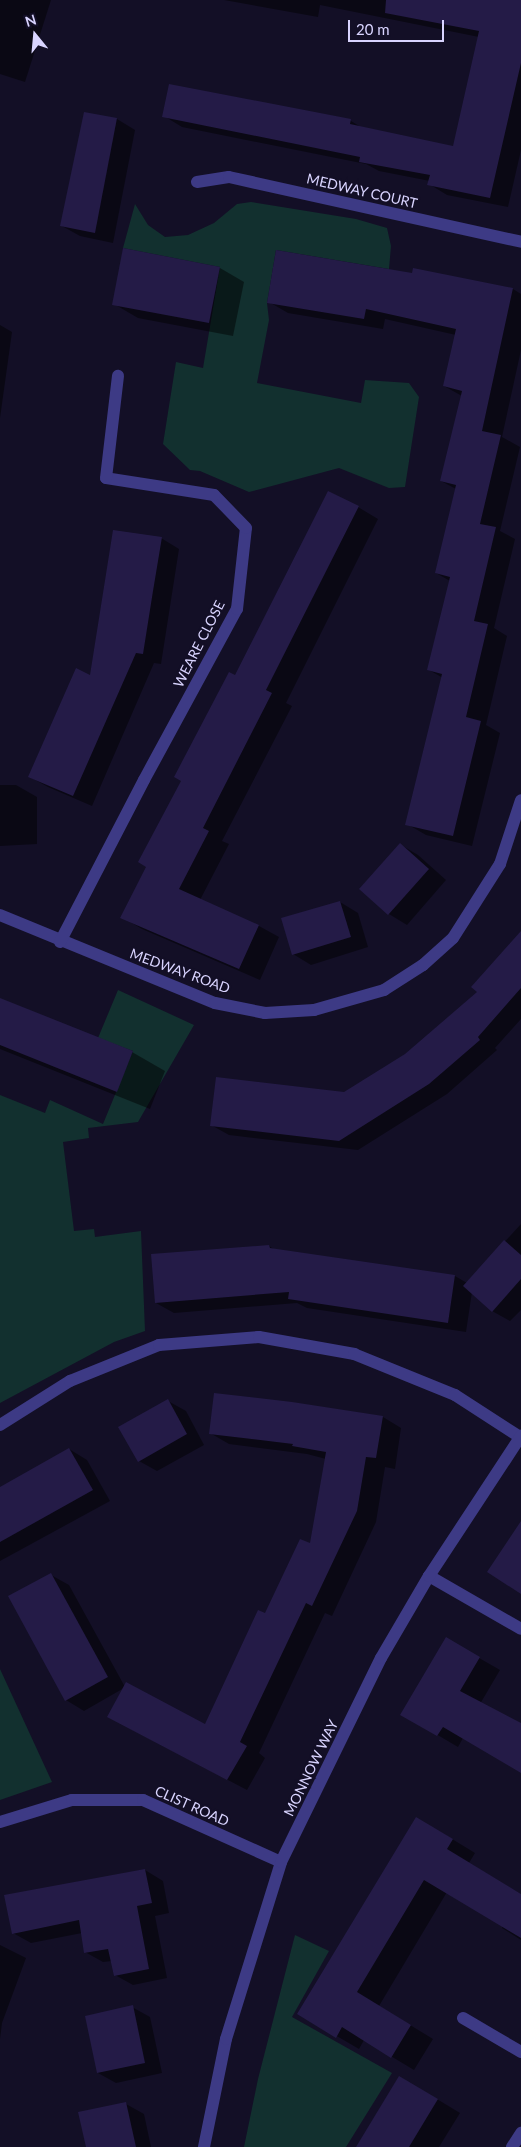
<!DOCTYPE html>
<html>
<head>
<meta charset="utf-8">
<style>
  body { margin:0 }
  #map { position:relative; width:521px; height:2147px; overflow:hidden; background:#130f26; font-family:Lato,sans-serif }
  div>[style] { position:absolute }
  .green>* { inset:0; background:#12302f }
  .shadow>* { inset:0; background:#0007 }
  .building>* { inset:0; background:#241b47 }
  .minor>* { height:12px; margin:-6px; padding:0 6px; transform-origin:6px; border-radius:6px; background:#3d3a85 }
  span { translate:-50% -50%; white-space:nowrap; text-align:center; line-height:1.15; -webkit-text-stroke:4px #130f26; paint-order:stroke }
  .street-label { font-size:14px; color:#d9d4ff }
  .north { position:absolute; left:10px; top:10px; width:50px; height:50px; -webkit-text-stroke:4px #130f26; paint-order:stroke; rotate:343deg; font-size:14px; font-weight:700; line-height:20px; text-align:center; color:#d9d4ff }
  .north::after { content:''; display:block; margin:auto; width:18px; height:22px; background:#d9d4ff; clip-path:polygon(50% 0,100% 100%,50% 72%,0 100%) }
  .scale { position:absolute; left:348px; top:20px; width:96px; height:22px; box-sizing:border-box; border:2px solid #d9d4ff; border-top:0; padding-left:6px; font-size:15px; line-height:18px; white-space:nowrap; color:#d9d4ff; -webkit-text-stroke:4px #130f26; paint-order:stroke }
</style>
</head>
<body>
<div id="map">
  <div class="green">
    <i style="clip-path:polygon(251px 202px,356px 219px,387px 228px,391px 246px,389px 269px,276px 250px,267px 303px,269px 320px,257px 383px,361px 403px,365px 380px,409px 383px,419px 397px,405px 487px,389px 488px,339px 468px,249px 492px,200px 471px,190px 470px,163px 444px,176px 362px,203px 368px,220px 267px,123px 248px,135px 204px,148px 225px,165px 237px,188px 235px,214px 223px,237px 204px)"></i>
    <i style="clip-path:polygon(118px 990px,194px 1025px,138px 1122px,88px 1128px,89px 1138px,63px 1142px,74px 1231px,94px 1229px,95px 1237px,141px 1231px,145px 1331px,114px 1342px,0 1403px,0 1095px,45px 1113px,50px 1100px,103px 1124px,133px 1051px,98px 1038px)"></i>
    <i style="clip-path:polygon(0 1669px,52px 1782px,0 1800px)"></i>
    <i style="clip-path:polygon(295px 1935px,329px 1951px,292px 2017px,392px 2073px,346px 2147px,244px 2147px,258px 2079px)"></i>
  </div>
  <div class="shadow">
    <i style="clip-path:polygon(0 0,51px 0,25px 82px,0 74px)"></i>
    <i style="clip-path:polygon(224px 0,521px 0,521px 150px,508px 207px,447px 195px,429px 184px,430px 181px,379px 171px,366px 164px,182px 127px,164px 116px,170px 85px,351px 121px,364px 129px,454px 147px,479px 37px,320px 5px,318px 17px)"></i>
    <i style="clip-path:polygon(85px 113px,117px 119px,135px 130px,113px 243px,80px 236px,62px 226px)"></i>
    <i style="clip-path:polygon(124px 250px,220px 268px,244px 282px,233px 336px,138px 318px,114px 304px)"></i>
    <i style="clip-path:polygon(413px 274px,513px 289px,521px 294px,521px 350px,502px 437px,520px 447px,500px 531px,515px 539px,494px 628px,507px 636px,486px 725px,500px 733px,472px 846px,426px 835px,407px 824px,443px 678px,429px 670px,450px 581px,436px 573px,456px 489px,441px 481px,462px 396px,444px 386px,456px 335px,385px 319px,383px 329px,288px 313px,269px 302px)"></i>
    <i style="clip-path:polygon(0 325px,12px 332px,0 418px)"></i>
    <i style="clip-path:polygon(358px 507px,378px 519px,286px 703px,292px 706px,222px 841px,229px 844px,200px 900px,259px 926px,279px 937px,260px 980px,142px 929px,122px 917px,148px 866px)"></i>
    <i style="clip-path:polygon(161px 538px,179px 549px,161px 664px,154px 663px,92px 806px,48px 787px,30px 777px,91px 676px)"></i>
    <i style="clip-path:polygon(0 785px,16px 785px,37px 797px,37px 844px,0 846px)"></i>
    <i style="clip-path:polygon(401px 845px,418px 855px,446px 880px,407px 925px,389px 914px,361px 889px)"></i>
    <i style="clip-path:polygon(340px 902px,358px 913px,368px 947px,311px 965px,293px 954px)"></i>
    <i style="clip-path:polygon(521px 947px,521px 1019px,495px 1048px,497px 1050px,447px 1094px,358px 1150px,229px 1135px,211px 1125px,344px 1093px,406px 1055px,479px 992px)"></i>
    <i style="clip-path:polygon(0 999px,132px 1052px,165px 1071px,150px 1109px,0 1049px)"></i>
    <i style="clip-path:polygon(521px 1224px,521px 1310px,510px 1321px,492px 1311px,472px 1292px,466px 1332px,307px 1308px,297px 1303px,174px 1313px,156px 1303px,269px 1246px,275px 1250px,455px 1276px,467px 1283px)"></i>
    <i style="clip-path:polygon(168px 1401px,186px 1411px,204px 1445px,157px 1471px,139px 1461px)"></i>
    <i style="clip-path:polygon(383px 1417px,401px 1428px,395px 1469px,385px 1467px,376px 1522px,332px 1616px,325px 1613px,259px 1753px,265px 1758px,247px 1790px,127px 1727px,124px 1688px,84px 1711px,66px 1700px,51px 1575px,69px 1585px,125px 1687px,205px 1725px,265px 1615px,311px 1545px,326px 1459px,307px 1454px,229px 1444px,210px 1433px)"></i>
    <i style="clip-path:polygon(69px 1449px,87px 1460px,110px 1501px,0 1561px,0 1489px)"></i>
    <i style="clip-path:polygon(446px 1639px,500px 1670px,480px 1704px,521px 1728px,521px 1770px,463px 1738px,458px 1747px,402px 1714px)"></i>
    <i style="clip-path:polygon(439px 1831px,475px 1853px,469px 1863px,521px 1894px,521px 1940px,502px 1928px,503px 1926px,447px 1892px,379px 2006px,433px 2039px,414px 2070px,364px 2040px,359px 2049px,299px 2014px)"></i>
    <i style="clip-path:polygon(145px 1870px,163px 1881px,169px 1913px,155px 1916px,167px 1978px,133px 1985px,115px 1975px,112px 1961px,103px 1962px,85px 1952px,82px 1933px,31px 1943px,13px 1933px)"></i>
    <i style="clip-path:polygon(0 1945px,26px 1958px,2px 2023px,0 2039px)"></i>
    <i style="clip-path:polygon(132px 2007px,150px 2017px,162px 2073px,116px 2083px,98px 2073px)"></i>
    <i style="clip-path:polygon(422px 2090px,460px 2113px,439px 2147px,357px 2147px)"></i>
    <i style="clip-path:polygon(126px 2104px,144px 2114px,151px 2147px,87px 2147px)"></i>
  </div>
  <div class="building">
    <i style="clip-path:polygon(386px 0,521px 0,521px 63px,490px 198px,427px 185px,430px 175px,359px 162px,360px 157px,162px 117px,169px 84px,351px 119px,350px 124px,453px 146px,479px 31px,385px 13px)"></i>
    <i style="clip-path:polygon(84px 112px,117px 118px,95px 233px,60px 226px)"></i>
    <i style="clip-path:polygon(123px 248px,220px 267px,209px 323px,112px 305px)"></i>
    <i style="clip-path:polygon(276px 250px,412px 273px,413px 268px,513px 288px,482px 431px,501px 435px,480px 524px,496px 527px,474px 621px,488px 624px,466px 717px,481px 721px,453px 836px,405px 825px,442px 674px,427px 670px,450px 577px,435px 573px,456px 485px,440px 481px,462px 391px,443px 386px,456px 329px,366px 309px,364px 319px,267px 303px)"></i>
    <i style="clip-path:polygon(328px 491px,359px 506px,266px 690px,272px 693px,203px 828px,209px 831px,179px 889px,259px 925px,239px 969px,120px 918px,146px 867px,138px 862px,181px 781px,174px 777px,229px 672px,235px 675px)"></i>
    <i style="clip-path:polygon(113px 530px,162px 537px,153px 591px,143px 654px,136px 653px,73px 796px,28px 777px,76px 668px,90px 675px)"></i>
    <i style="clip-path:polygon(400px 843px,429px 869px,388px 915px,359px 889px)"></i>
    <i style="clip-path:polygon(340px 901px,351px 937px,292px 955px,281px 918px)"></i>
    <i style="clip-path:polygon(521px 931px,521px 988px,478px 1037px,480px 1040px,429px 1084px,339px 1141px,210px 1126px,216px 1077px,344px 1092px,405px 1054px,477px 992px,471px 987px)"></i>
    <i style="clip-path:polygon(0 998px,133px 1051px,117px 1092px,0 1045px)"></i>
    <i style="clip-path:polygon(504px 1240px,521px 1255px,521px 1279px,492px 1312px,463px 1286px)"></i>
    <i style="clip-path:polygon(269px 1245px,270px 1248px,455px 1275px,448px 1323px,288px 1299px,289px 1292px,155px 1303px,151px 1254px)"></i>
    <i style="clip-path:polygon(214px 1393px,292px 1402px,383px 1416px,376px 1458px,366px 1457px,357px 1511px,312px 1606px,306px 1603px,240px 1742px,247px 1746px,227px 1780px,107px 1717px,126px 1682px,205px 1724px,258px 1610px,265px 1613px,300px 1539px,310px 1543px,326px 1452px,292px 1446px,293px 1444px,209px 1434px)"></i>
    <i style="clip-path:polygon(168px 1399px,187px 1434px,138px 1462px,118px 1427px)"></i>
    <i style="clip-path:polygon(69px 1448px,93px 1490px,0 1542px,0 1487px)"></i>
    <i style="clip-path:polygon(521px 1521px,521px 1594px,487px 1572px)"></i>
    <i style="clip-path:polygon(51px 1573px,108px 1677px,65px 1701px,8px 1596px)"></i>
    <i style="clip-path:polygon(446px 1637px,480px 1657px,460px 1691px,521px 1723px,521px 1773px,443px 1727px,437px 1736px,400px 1715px)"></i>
    <i style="clip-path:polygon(416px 1817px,453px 1839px,447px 1849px,521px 1894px,521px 1938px,424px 1880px,357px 1992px,411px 2025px,391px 2058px,342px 2027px,336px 2038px,297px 2014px)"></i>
    <i style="clip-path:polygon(145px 1869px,152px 1903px,137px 1906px,149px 1969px,114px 1976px,108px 1949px,84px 1953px,79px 1920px,12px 1934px,4px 1895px)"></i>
    <i style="clip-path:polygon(133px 2005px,145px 2063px,97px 2073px,85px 2016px)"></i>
    <i style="clip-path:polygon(399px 2076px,438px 2099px,409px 2147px,356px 2147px)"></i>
    <i style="clip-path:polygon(126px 2102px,136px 2147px,86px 2147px,78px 2112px)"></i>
  </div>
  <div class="minor">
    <i style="left:197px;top:182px;width:32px;rotate:-9deg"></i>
    <i style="left:229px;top:177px;width:299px;rotate:12.5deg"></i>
    <i style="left:0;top:915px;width:232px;rotate:22.3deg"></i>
    <i style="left:215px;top:1003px;width:51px;rotate:11.3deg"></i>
    <i style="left:265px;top:1013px;width:49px;rotate:-3.5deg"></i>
    <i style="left:314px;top:1010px;width:73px;rotate:-15.9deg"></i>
    <i style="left:384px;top:990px;width:46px;rotate:-32.7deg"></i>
    <i style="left:423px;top:965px;width:40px;rotate:-42deg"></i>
    <i style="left:453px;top:938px;width:88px;rotate:-57.6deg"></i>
    <i style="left:500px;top:864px;width:67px;rotate:-71.8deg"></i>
    <i style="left:60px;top:942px;width:182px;rotate:-62.6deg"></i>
    <i style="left:144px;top:780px;width:195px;rotate:-61.5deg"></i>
    <i style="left:237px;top:609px;width:81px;rotate:-83.7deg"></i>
    <i style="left:246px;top:528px;width:46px;rotate:-134.1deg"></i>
    <i style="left:214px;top:495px;width:109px;rotate:-171.1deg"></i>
    <i style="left:106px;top:478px;width:103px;rotate:-83.3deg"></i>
    <i style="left:0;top:1425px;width:83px;rotate:-32.2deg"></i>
    <i style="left:70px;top:1381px;width:96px;rotate:-22deg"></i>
    <i style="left:159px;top:1345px;width:100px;rotate:-4.6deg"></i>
    <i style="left:259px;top:1337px;width:97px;rotate:10.1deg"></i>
    <i style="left:354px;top:1354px;width:109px;rotate:22.1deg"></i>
    <i style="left:455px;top:1395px;width:77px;rotate:32.9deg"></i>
    <i style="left:429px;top:1576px;width:106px;rotate:29.9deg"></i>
    <i style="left:0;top:1822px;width:75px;rotate:-17deg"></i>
    <i style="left:72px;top:1800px;width:71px"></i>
    <i style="left:143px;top:1800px;width:151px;rotate:24.2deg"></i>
    <i style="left:463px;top:2018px;width:67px;rotate:30.4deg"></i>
    <i style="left:204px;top:2147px;width:110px;rotate:-78.5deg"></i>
    <i style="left:226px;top:2039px;width:185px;rotate:-72.7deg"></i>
    <i style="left:281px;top:1862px;width:227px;rotate:-63.9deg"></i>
    <i style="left:381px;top:1658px;width:95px;rotate:-59.7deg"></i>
    <i style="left:429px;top:1576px;width:168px;rotate:-56.7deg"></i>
    <i style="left:512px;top:2147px;width:17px;rotate:-57deg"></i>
  </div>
  <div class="street-label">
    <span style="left:362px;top:191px;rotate:13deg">MEDWAY COURT</span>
    <span style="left:199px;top:644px;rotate:-63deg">WEARE CLOSE</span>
    <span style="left:180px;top:971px;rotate:20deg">MEDWAY ROAD</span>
    <span style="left:311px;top:1768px;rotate:-64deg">MONNOW WAY</span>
    <span style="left:192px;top:1806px;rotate:24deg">CLIST ROAD</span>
  </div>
  <div class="north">N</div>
  <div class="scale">20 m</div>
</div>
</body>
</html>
